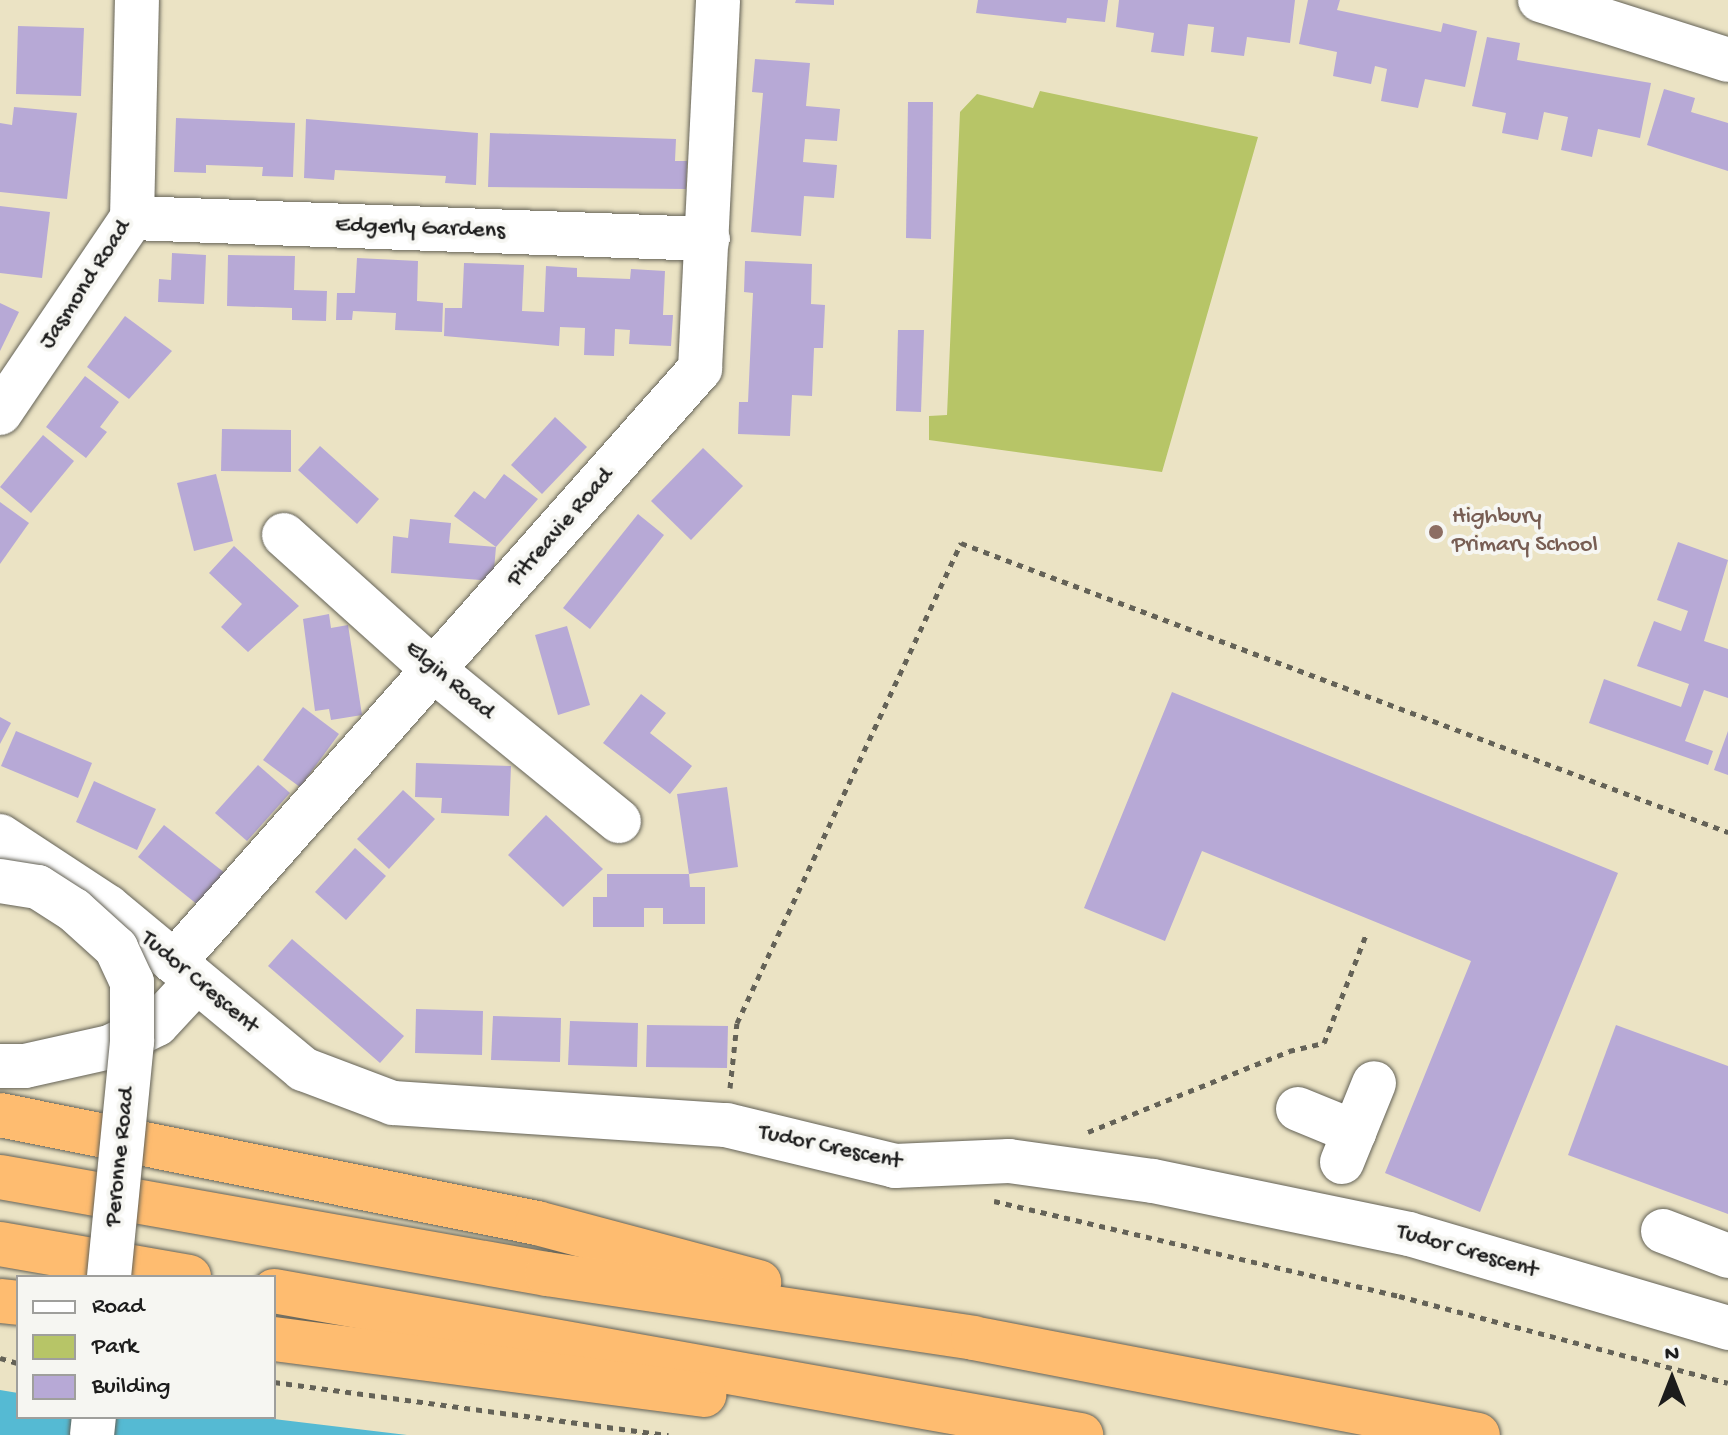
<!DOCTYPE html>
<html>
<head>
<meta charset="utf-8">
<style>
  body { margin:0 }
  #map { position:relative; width:1728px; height:1435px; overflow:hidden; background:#ebe3c4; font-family:"Gochi Hand",sans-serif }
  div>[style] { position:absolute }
  .green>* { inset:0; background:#b7c567 }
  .water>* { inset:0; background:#55bad3 }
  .building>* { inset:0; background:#b7a9d6 }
  .path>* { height:5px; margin-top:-2.5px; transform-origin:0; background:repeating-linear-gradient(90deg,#646257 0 6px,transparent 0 12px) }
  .roads { filter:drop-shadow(0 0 2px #646257) drop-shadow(0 0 2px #646257) }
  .minor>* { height:44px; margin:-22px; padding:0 22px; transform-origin:22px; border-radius:22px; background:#fff }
  .highway>* { height:44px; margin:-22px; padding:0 22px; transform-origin:22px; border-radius:22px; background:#febc70 }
  .bridges { filter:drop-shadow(0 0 2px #646257) drop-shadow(0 0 2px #646257) }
  .minor-bridge>* { height:44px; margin:-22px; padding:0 22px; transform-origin:22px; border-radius:22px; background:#fff }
  .dots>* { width:22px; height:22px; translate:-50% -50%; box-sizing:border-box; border:4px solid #f6f6f2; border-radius:50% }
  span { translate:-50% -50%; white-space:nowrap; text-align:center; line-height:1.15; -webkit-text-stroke:8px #f6f6f2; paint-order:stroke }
  .street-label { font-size:24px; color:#1c1c1c }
  .education-label { font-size:24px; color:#785e54 }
  .left { translate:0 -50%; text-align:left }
  .legend { position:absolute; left:16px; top:1275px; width:260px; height:144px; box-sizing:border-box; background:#f6f6f2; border:2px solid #9f9f9c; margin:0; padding:10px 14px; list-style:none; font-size:24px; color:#1c1c1c }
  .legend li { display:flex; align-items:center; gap:16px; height:40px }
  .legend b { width:40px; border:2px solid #9f9f9c }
  .north { position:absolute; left:1632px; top:1339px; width:80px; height:80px; -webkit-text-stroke:6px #f6f6f2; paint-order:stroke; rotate:0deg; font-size:22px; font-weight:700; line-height:32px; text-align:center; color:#1c1c1c }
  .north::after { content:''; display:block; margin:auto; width:28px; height:36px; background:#1c1c1c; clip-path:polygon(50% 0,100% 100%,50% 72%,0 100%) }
</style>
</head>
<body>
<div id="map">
  <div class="green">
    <i style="clip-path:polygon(1040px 91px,1258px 137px,1162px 472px,929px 440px,929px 416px,947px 415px,960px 112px,977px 94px,1033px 108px)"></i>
  </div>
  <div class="water">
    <i style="clip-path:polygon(0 1390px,18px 1393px,18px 1417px,257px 1417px,407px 1435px,0 1435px)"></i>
  </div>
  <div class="building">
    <i style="clip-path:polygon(796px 0,834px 0,834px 5px,795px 3px)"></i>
    <i style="clip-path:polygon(978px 0,1108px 0,1105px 22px,1067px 18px,1066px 23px,976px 13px)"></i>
    <i style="clip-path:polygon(1119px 0,1295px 0,1290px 43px,1247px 37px,1244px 56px,1211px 52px,1214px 27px,1188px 24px,1184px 56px,1151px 52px,1154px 33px,1116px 27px)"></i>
    <i style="clip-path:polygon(1308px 0,1340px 0,1337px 10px,1441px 32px,1443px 23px,1477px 31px,1465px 87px,1425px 79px,1418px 108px,1381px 101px,1387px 69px,1375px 66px,1371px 84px,1333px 76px,1337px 52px,1299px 44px)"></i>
    <i style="clip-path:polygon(18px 26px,84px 28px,81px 96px,16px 94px)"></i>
    <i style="clip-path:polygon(1487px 37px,1520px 43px,1517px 60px,1651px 83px,1640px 138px,1598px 129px,1592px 157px,1561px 150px,1568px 117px,1544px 112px,1538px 140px,1502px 133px,1506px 113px,1472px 106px)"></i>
    <i style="clip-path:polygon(755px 59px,810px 63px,806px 106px,840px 109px,837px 141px,805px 139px,803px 162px,837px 165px,834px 198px,804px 196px,801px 236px,751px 232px,763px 93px,752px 92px)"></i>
    <i style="clip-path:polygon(1664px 89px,1695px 98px,1691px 112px,1728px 123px,1728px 171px,1647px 145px)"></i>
    <i style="clip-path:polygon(908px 102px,933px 102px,931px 239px,906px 238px)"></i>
    <i style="clip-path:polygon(14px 107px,77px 113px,67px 199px,0 192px,0 123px,12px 125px)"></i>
    <i style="clip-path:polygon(176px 118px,295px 123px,293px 177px,262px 176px,263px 167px,206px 165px,206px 173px,174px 172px)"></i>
    <i style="clip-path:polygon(306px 119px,478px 133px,476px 185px,445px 183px,446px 176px,335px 170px,334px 180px,304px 178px)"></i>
    <i style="clip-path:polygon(490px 133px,676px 139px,675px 161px,687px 161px,686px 189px,488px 187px)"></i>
    <i style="clip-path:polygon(0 206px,50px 212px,42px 278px,0 273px)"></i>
    <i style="clip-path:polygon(172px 253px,206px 255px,204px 304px,158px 302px,159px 279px,171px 280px)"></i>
    <i style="clip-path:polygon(228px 255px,295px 256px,294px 290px,327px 291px,326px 321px,292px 320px,292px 308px,227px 306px)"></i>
    <i style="clip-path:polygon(357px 258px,418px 261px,417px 301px,443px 303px,442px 332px,395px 330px,396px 313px,353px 311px,352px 320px,336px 320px,337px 293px,355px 293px)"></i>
    <i style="clip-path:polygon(745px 261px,812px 264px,811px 304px,825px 305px,823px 348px,814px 348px,812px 396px,792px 395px,790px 436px,738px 434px,739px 402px,748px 402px,753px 293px,744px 292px)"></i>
    <i style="clip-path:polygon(464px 263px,524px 265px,522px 311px,544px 312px,546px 266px,577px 268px,577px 277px,630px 279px,631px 269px,665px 271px,663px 315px,673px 315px,671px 346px,629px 344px,630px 330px,615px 329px,614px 356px,584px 355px,585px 328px,560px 327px,559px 346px,444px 336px,445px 308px,462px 308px)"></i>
    <i style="clip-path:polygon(0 303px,19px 312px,0 351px)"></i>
    <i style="clip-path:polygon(125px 316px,172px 351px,129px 399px,87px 367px)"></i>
    <i style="clip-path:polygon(898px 330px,924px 330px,921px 412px,896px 411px)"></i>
    <i style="clip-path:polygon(85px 376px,119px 402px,100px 427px,107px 432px,86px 458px,46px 427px)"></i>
    <i style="clip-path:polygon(555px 417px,587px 447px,542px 494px,511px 465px)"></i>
    <i style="clip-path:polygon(222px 429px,291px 430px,291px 472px,221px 471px)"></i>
    <i style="clip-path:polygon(43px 435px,74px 461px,31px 513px,0 487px)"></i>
    <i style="clip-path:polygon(320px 446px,379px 499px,357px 524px,298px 470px)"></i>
    <i style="clip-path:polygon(703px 448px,743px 486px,691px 540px,651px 501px)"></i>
    <i style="clip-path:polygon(216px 474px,233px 541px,194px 551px,177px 483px)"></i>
    <i style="clip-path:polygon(504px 474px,538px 499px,496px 547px,493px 581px,391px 573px,393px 536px,408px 538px,410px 519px,451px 523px,449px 543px,496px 547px,454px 516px,474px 491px,485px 499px)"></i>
    <i style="clip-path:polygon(0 502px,29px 523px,0 564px)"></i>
    <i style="clip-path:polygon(638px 514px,664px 535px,590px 629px,563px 608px)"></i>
    <i style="clip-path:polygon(1678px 542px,1728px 560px,1704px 641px,1728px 649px,1728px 698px,1704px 690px,1685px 741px,1713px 751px,1708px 765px,1589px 723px,1604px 679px,1681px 707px,1689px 684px,1637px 666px,1654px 621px,1681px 631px,1688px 611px,1657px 600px)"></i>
    <i style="clip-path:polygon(234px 546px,299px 606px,248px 652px,221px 627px,242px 604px,209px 573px)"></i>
    <i style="clip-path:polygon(329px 614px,331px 628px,348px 625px,362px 715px,331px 720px,329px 709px,315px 711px,303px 619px)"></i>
    <i style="clip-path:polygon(567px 626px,590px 705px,558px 715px,535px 635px)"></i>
    <i style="clip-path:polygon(1172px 692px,1618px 873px,1480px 1212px,1385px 1173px,1471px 961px,1202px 851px,1165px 941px,1084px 908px)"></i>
    <i style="clip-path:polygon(641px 694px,666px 713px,650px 733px,692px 766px,670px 794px,603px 743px)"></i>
    <i style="clip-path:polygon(303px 707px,339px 734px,300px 787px,263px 760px)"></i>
    <i style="clip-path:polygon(0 717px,11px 723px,0 744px)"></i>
    <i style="clip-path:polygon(16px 731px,92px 763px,78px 798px,1px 766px)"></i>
    <i style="clip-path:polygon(1728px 731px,1728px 775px,1714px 770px)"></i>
    <i style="clip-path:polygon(416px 763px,511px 766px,509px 816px,441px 813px,442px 798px,415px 797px)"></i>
    <i style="clip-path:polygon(258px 765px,290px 793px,247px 841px,215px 813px)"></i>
    <i style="clip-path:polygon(94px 781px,156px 809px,137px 850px,76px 822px)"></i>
    <i style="clip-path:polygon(727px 787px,738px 867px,689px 874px,690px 887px,705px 887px,705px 924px,663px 924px,663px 908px,644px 908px,644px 927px,593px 927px,593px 897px,607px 897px,607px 874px,689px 874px,677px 794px)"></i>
    <i style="clip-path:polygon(403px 790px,435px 819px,389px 869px,357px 839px)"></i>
    <i style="clip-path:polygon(546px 815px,603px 869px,563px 907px,508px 855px)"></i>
    <i style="clip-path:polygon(164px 825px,230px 877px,203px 909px,138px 857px)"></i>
    <i style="clip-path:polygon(355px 848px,386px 876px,346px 920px,315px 892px)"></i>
    <i style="clip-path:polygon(292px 939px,404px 1036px,380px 1063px,268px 966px)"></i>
    <i style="clip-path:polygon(416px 1009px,483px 1011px,482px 1055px,415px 1053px)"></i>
    <i style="clip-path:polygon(493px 1016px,561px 1018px,560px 1062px,491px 1060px)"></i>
    <i style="clip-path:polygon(570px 1021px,638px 1023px,637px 1067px,568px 1065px)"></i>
    <i style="clip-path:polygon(647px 1025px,728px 1026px,727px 1068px,646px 1067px)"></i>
    <i style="clip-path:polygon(1616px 1025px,1728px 1066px,1728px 1214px,1568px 1155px)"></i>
  </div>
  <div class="path">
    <i style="left:730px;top:1088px;width:65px;rotate:-83.9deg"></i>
    <i style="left:737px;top:1023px;width:530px;rotate:-64.98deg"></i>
    <i style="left:961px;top:543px;width:820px;rotate:20.65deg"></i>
    <i style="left:1088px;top:1132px;width:217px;rotate:-21.9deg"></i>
    <i style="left:1289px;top:1051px;width:36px;rotate:-13deg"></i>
    <i style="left:1324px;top:1043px;width:119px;rotate:-68.8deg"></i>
    <i style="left:994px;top:1201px;width:416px;rotate:13.2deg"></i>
    <i style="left:1399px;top:1296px;width:340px;rotate:14.8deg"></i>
    <i style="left:0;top:1358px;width:19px;rotate:16deg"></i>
    <i style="left:274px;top:1382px;width:398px;rotate:7.7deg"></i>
  </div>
  <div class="roads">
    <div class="minor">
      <i style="left:1540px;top:0;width:197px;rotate:17.7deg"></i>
      <i style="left:132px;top:218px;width:576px;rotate:2.09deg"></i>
      <i style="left:0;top:413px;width:235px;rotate:-55.9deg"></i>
      <i style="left:132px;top:218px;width:218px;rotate:-88.7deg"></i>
      <i style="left:284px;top:535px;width:205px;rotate:42deg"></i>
      <i style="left:436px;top:672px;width:236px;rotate:39.2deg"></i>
      <i style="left:0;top:836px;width:129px;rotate:33.3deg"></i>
      <i style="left:108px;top:907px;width:254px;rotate:39.7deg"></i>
      <i style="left:303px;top:1069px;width:96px;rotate:20.7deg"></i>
      <i style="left:393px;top:1103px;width:334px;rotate:3.8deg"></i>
      <i style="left:726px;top:1125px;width:174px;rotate:13.6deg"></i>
      <i style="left:895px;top:1166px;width:114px;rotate:-2.5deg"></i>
      <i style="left:1009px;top:1161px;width:145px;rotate:7.9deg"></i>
      <i style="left:1153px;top:1181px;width:261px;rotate:11.7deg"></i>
      <i style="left:1409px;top:1234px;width:333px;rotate:16.4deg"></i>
      <i style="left:174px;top:962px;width:793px;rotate:-48.43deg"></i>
      <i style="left:700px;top:369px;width:369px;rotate:-87.2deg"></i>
      <i style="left:0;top:1066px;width:25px"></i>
      <i style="left:25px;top:1066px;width:87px;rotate:-12.6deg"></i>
      <i style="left:110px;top:1047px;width:52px;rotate:-26.1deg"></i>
      <i style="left:157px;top:1024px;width:57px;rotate:-47.1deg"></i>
      <i style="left:1298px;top:1109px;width:61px;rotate:22.3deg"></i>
      <i style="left:1342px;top:1162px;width:85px;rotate:-67.9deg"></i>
      <i style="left:1663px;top:1231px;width:70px;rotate:21deg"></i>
      <i style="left:92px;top:1435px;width:18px;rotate:-84deg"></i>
    </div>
    <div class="highway">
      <i style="left:0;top:1115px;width:548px;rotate:11.37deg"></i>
      <i style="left:537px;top:1223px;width:230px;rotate:14.9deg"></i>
      <i style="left:0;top:1177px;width:556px;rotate:10.06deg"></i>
      <i style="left:547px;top:1274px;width:431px;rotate:8.5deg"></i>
      <i style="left:973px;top:1338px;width:514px;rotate:10.87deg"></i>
      <i style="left:0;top:1244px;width:192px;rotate:9.9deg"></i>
      <i style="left:274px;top:1291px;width:820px;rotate:10.12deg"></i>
      <i style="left:0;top:1301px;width:18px;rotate:6deg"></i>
      <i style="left:274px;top:1339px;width:434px;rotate:7.4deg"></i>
    </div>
  </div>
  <div class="bridges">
    <div class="minor-bridge">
      <i style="left:0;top:881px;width:38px;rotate:9deg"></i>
      <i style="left:38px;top:887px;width:43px;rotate:32.6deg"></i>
      <i style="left:74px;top:910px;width:57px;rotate:42.1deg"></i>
      <i style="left:116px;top:948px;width:38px;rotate:65deg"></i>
      <i style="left:132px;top:982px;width:60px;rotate:90deg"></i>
      <i style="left:132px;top:1042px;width:236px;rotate:95.6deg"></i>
    </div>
  </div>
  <div class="dots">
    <i style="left:1436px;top:532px;background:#8d6e63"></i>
  </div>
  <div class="street-label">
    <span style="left:420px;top:229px;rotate:2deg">Edgerly Gardens</span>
    <span style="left:86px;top:285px;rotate:-57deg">Jasmond Road</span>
    <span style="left:561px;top:528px;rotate:-49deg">Pitreavie Road</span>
    <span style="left:449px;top:681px;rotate:40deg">Elgin Road</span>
    <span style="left:199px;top:983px;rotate:40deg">Tudor Crescent</span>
    <span style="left:830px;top:1148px;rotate:12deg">Tudor Crescent</span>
    <span style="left:121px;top:1157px;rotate:-84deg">Peronne Road</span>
    <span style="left:1467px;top:1252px;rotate:16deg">Tudor Crescent</span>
  </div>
  <div class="education-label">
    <span class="left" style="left:1452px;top:532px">Highbury<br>Primary School</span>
  </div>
  <ul class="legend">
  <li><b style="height:10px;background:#fff"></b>Road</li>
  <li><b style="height:22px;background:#b7c567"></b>Park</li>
  <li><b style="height:22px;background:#b7a9d6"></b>Building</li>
  </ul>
  <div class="north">N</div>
</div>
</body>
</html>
